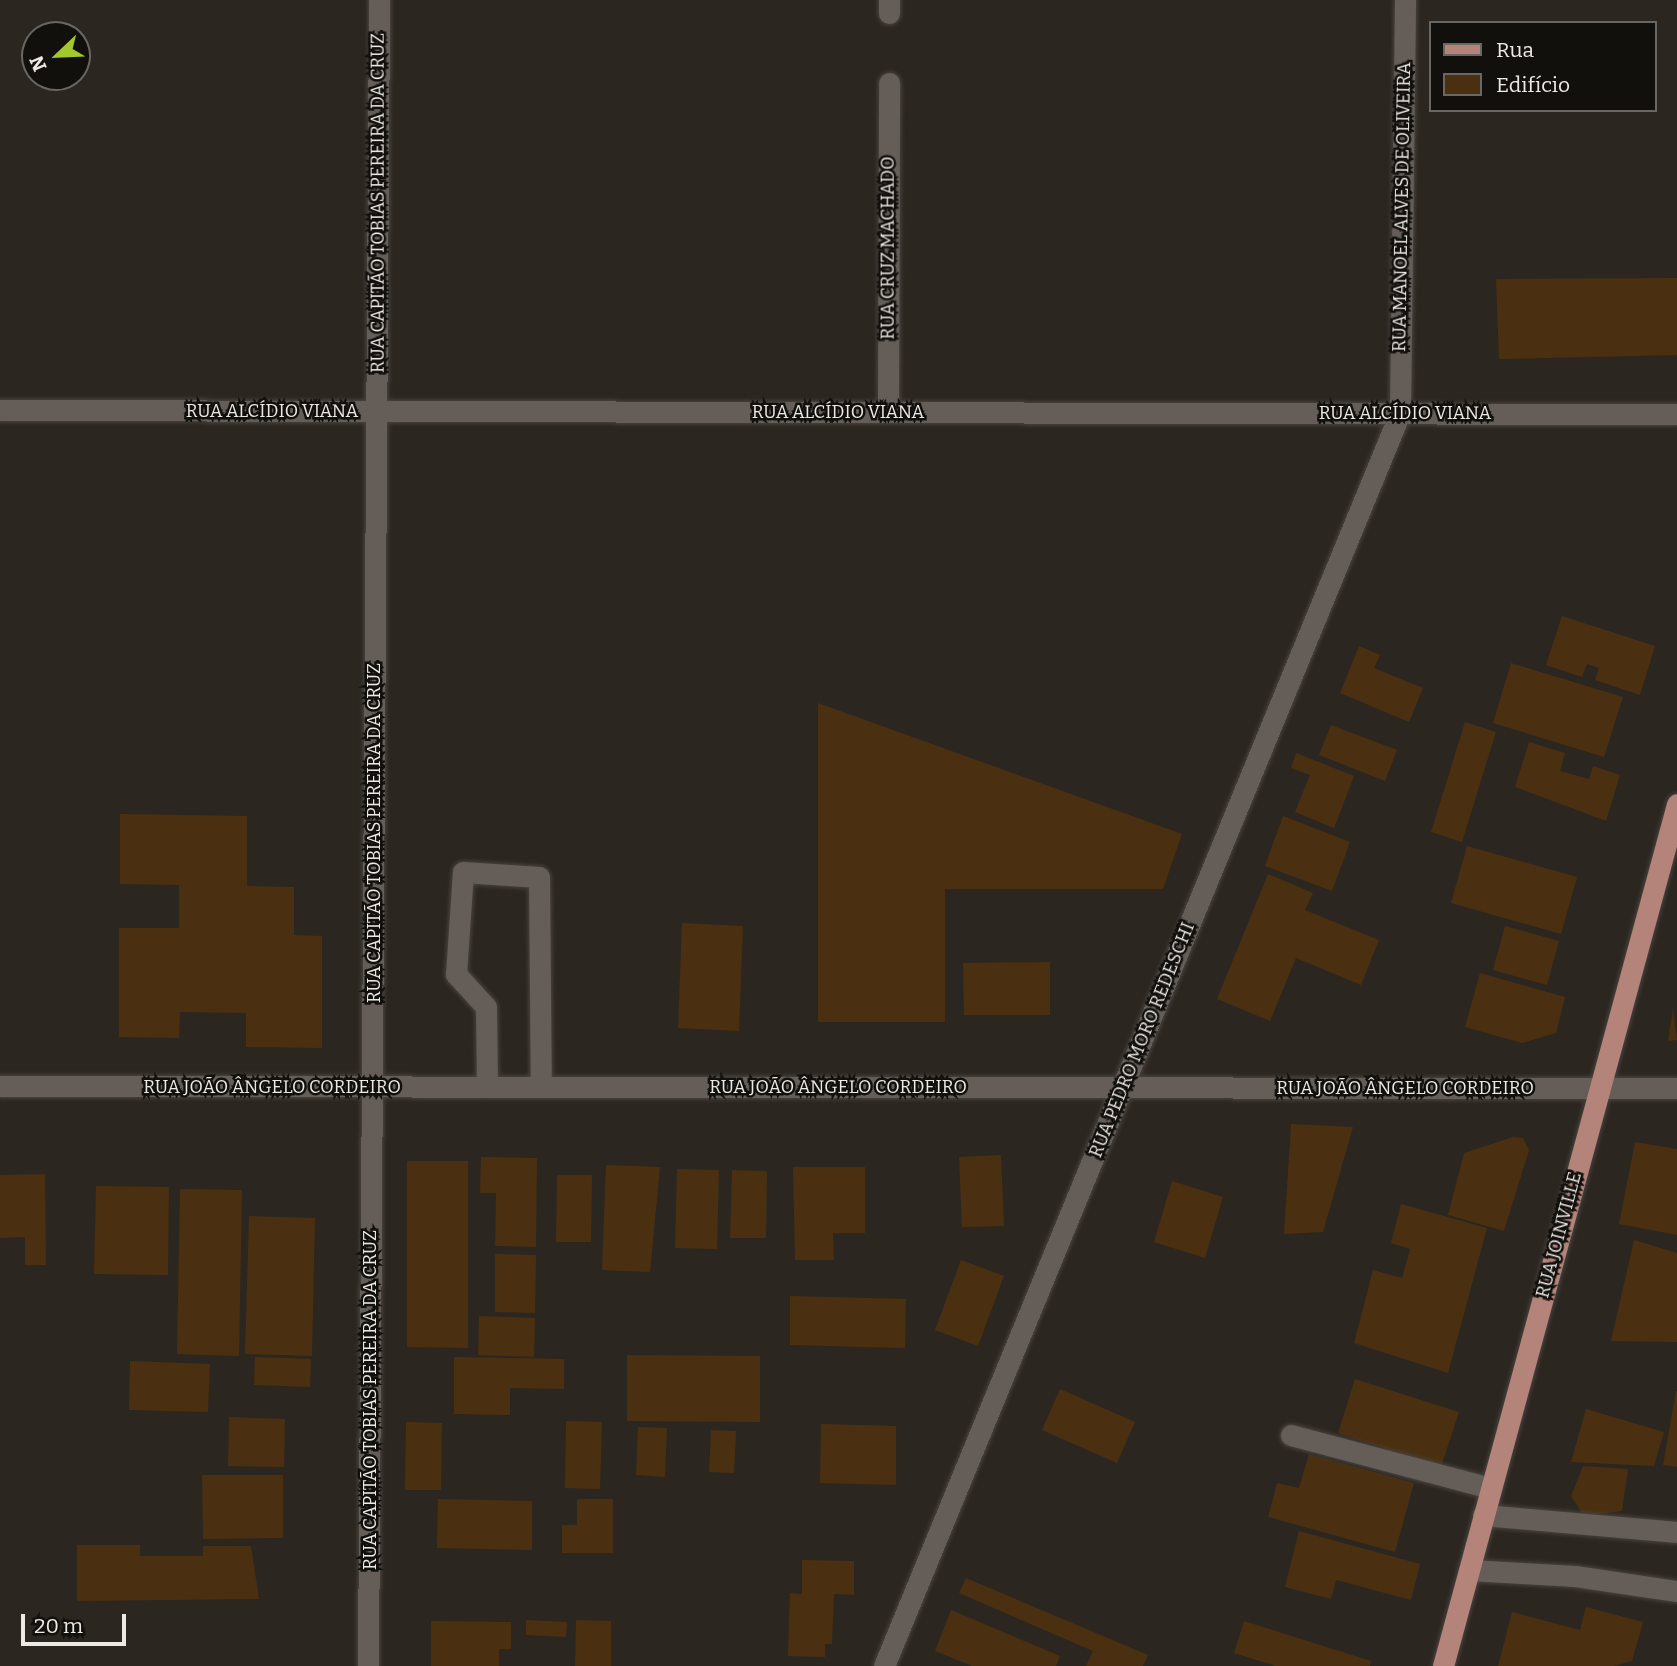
<!DOCTYPE html>
<html>
<head>
<meta charset="utf-8">
<style>
  body { margin:0 }
  #map { position:relative; width:1677px; height:1666px; overflow:hidden; background:#2c2620; font-family:Bitter,serif }
  div>[style] { position:absolute }
  .building>* { inset:0; background:#4a3011 }
  .roads { filter:drop-shadow(0 0 2px #48433f) drop-shadow(0 0 2px #48433f) }
  .minor>* { height:21px; margin:-10.5px; padding:0 10.5px; transform-origin:10.5px; border-radius:10.5px; background:#655e58 }
  .major>* { height:21px; margin:-10.5px; padding:0 10.5px; transform-origin:10.5px; border-radius:10.5px; background:#b4847a }
  span { translate:-50% -50%; white-space:nowrap; text-align:center; line-height:1.15; -webkit-text-stroke:5px #12100d; paint-order:stroke }
  .street-label { font-size:18px; color:#ede9e5 }
  .legend { position:absolute; left:1429px; top:21px; width:228px; height:91px; box-sizing:border-box; background:#12100d; border:2px solid #6a6763; margin:0; padding:9px 12px; list-style:none; font-size:21px; color:#ede9e5 }
  .legend li { display:flex; align-items:center; gap:14px; height:35px }
  .legend b { width:35px; border:2px solid #6a6763 }
  .north { position:absolute; left:21px; top:21px; width:70px; height:70px; box-sizing:border-box; background:#12100d; border:2px solid #6a6763; border-radius:50%; rotate:247deg; font-size:19px; font-weight:700; line-height:28px; text-align:center; color:#ede9e5 }
  .north::after { content:''; display:block; margin:auto; width:24px; height:32px; background:#a1c92b; clip-path:polygon(50% 0,100% 100%,50% 72%,0 100%) }
  .scale { position:absolute; left:21px; top:1614px; width:105px; height:32px; box-sizing:border-box; border:4px solid #ede9e5; border-top:0; padding-left:9px; font-size:21px; line-height:24px; white-space:nowrap; color:#ede9e5; -webkit-text-stroke:5px #12100d; paint-order:stroke }
</style>
</head>
<body>
<div id="map">
  <div class="building">
    <i style="clip-path:polygon(1677px 278px,1677px 355px,1499px 359px,1496px 279px)"></i>
    <i style="clip-path:polygon(1562px 616px,1655px 646px,1640px 695px,1595px 680px,1599px 668px,1587px 664px,1582px 677px,1546px 665px)"></i>
    <i style="clip-path:polygon(1359px 646px,1380px 655px,1374px 668px,1423px 688px,1409px 722px,1340px 693px)"></i>
    <i style="clip-path:polygon(1511px 663px,1623px 697px,1604px 757px,1493px 723px)"></i>
    <i style="clip-path:polygon(818px 703px,1182px 834px,1163px 889px,945px 889px,945px 1022px,818px 1022px)"></i>
    <i style="clip-path:polygon(1465px 722px,1496px 732px,1462px 842px,1431px 832px)"></i>
    <i style="clip-path:polygon(1331px 725px,1397px 750px,1385px 781px,1319px 755px)"></i>
    <i style="clip-path:polygon(1529px 742px,1565px 753px,1560px 771px,1589px 779px,1593px 766px,1620px 775px,1606px 821px,1515px 787px)"></i>
    <i style="clip-path:polygon(1296px 753px,1354px 776px,1334px 828px,1295px 812px,1310px 775px,1291px 768px)"></i>
    <i style="clip-path:polygon(120px 814px,247px 816px,247px 886px,294px 887px,294px 935px,322px 936px,322px 1048px,246px 1047px,246px 1013px,180px 1012px,179px 1038px,119px 1037px,119px 928px,179px 928px,179px 885px,120px 884px)"></i>
    <i style="clip-path:polygon(1283px 816px,1350px 842px,1332px 891px,1265px 866px)"></i>
    <i style="clip-path:polygon(1467px 846px,1577px 877px,1561px 934px,1451px 903px)"></i>
    <i style="clip-path:polygon(1268px 874px,1313px 893px,1305px 910px,1379px 940px,1361px 985px,1296px 958px,1270px 1021px,1217px 999px)"></i>
    <i style="clip-path:polygon(682px 923px,743px 926px,739px 1031px,678px 1028px)"></i>
    <i style="clip-path:polygon(1505px 926px,1559px 941px,1547px 985px,1493px 970px)"></i>
    <i style="clip-path:polygon(1050px 962px,1050px 1015px,964px 1015px,963px 963px)"></i>
    <i style="clip-path:polygon(1480px 973px,1565px 997px,1556px 1033px,1522px 1043px,1465px 1027px)"></i>
    <i style="clip-path:polygon(1673px 1009px,1677px 1040px,1668px 1041px)"></i>
    <i style="clip-path:polygon(1291px 1124px,1353px 1127px,1323px 1232px,1284px 1234px)"></i>
    <i style="clip-path:polygon(1513px 1137px,1523px 1138px,1529px 1150px,1504px 1231px,1448px 1215px,1464px 1153px)"></i>
    <i style="clip-path:polygon(1635px 1142px,1677px 1149px,1677px 1235px,1619px 1224px)"></i>
    <i style="clip-path:polygon(1001px 1155px,1004px 1226px,962px 1227px,959px 1157px)"></i>
    <i style="clip-path:polygon(481px 1157px,537px 1158px,536px 1247px,495px 1246px,496px 1193px,480px 1193px)"></i>
    <i style="clip-path:polygon(407px 1161px,468px 1161px,468px 1348px,407px 1347px)"></i>
    <i style="clip-path:polygon(606px 1165px,660px 1167px,650px 1272px,602px 1270px)"></i>
    <i style="clip-path:polygon(793px 1167px,865px 1167px,865px 1233px,833px 1233px,834px 1260px,795px 1260px)"></i>
    <i style="clip-path:polygon(677px 1169px,719px 1170px,717px 1249px,675px 1248px)"></i>
    <i style="clip-path:polygon(732px 1170px,767px 1171px,766px 1238px,730px 1238px)"></i>
    <i style="clip-path:polygon(45px 1174px,46px 1265px,25px 1265px,25px 1237px,0 1238px,0 1175px)"></i>
    <i style="clip-path:polygon(557px 1175px,592px 1175px,591px 1242px,556px 1242px)"></i>
    <i style="clip-path:polygon(1172px 1181px,1223px 1197px,1205px 1258px,1154px 1242px)"></i>
    <i style="clip-path:polygon(96px 1186px,169px 1187px,168px 1275px,94px 1274px)"></i>
    <i style="clip-path:polygon(180px 1189px,242px 1190px,239px 1356px,177px 1354px)"></i>
    <i style="clip-path:polygon(1401px 1204px,1487px 1228px,1448px 1373px,1354px 1343px,1373px 1270px,1402px 1278px,1410px 1249px,1391px 1243px)"></i>
    <i style="clip-path:polygon(249px 1216px,315px 1218px,312px 1356px,245px 1354px)"></i>
    <i style="clip-path:polygon(1634px 1240px,1677px 1253px,1677px 1342px,1611px 1341px)"></i>
    <i style="clip-path:polygon(495px 1254px,536px 1255px,535px 1313px,495px 1312px)"></i>
    <i style="clip-path:polygon(961px 1260px,1004px 1276px,978px 1346px,935px 1330px)"></i>
    <i style="clip-path:polygon(790px 1296px,906px 1299px,905px 1348px,790px 1345px)"></i>
    <i style="clip-path:polygon(479px 1316px,535px 1318px,534px 1357px,478px 1355px)"></i>
    <i style="clip-path:polygon(627px 1355px,760px 1356px,760px 1422px,627px 1421px)"></i>
    <i style="clip-path:polygon(255px 1357px,311px 1359px,310px 1387px,254px 1385px)"></i>
    <i style="clip-path:polygon(454px 1357px,564px 1359px,564px 1389px,510px 1388px,510px 1415px,454px 1414px)"></i>
    <i style="clip-path:polygon(130px 1361px,210px 1364px,208px 1412px,129px 1410px)"></i>
    <i style="clip-path:polygon(1355px 1379px,1459px 1412px,1441px 1467px,1338px 1433px)"></i>
    <i style="clip-path:polygon(1060px 1389px,1135px 1422px,1117px 1463px,1042px 1430px)"></i>
    <i style="clip-path:polygon(1676px 1391px,1677px 1391px,1677px 1467px,1663px 1465px)"></i>
    <i style="clip-path:polygon(1586px 1409px,1664px 1432px,1654px 1466px,1571px 1462px)"></i>
    <i style="clip-path:polygon(229px 1417px,285px 1419px,284px 1467px,228px 1466px)"></i>
    <i style="clip-path:polygon(566px 1421px,602px 1422px,600px 1489px,565px 1488px)"></i>
    <i style="clip-path:polygon(406px 1422px,442px 1423px,441px 1490px,405px 1490px)"></i>
    <i style="clip-path:polygon(821px 1424px,896px 1426px,896px 1485px,820px 1483px)"></i>
    <i style="clip-path:polygon(638px 1427px,667px 1428px,665px 1477px,636px 1475px)"></i>
    <i style="clip-path:polygon(711px 1430px,736px 1431px,734px 1473px,709px 1472px)"></i>
    <i style="clip-path:polygon(1309px 1454px,1414px 1483px,1395px 1552px,1268px 1517px,1277px 1483px,1299px 1488px)"></i>
    <i style="clip-path:polygon(1583px 1466px,1628px 1469px,1622px 1511px,1584px 1516px,1571px 1496px)"></i>
    <i style="clip-path:polygon(202px 1475px,283px 1475px,283px 1538px,203px 1539px)"></i>
    <i style="clip-path:polygon(438px 1499px,532px 1501px,532px 1550px,437px 1548px)"></i>
    <i style="clip-path:polygon(577px 1499px,613px 1499px,613px 1553px,562px 1553px,562px 1525px,577px 1525px)"></i>
    <i style="clip-path:polygon(1299px 1531px,1420px 1564px,1411px 1600px,1336px 1580px,1331px 1599px,1285px 1587px)"></i>
    <i style="clip-path:polygon(77px 1545px,140px 1545px,140px 1556px,203px 1556px,203px 1546px,251px 1546px,259px 1599px,77px 1601px)"></i>
    <i style="clip-path:polygon(802px 1560px,854px 1561px,854px 1595px,834px 1594px,832px 1644px,825px 1644px,825px 1657px,788px 1656px,790px 1593px,802px 1594px)"></i>
    <i style="clip-path:polygon(966px 1578px,1148px 1655px,1143px 1666px,1086px 1666px,1093px 1651px,959px 1593px)"></i>
    <i style="clip-path:polygon(1586px 1607px,1643px 1622px,1632px 1661px,1614px 1666px,1498px 1666px,1512px 1612px,1580px 1630px)"></i>
    <i style="clip-path:polygon(951px 1610px,1060px 1656px,1056px 1666px,972px 1666px,935px 1651px)"></i>
    <i style="clip-path:polygon(526px 1620px,567px 1622px,566px 1637px,526px 1635px)"></i>
    <i style="clip-path:polygon(576px 1620px,611px 1621px,611px 1666px,575px 1666px)"></i>
    <i style="clip-path:polygon(431px 1621px,511px 1622px,511px 1649px,499px 1649px,499px 1666px,431px 1666px)"></i>
    <i style="clip-path:polygon(1244px 1621px,1371px 1661px,1370px 1666px,1276px 1666px,1234px 1653px)"></i>
  </div>
  <div class="roads">
    <div class="minor">
      <i style="left:889px;top:13px;width:13px;rotate:-90deg"></i>
      <i style="left:0;top:410px;width:1677px;rotate:0.14deg"></i>
      <i style="left:888px;top:412px;width:329px;rotate:-89.8deg"></i>
      <i style="left:0;top:1086px;width:1677px;rotate:0.07deg"></i>
      <i style="left:487px;top:1087px;width:80px;rotate:-90.7deg"></i>
      <i style="left:486px;top:1007px;width:45px;rotate:-132.3deg"></i>
      <i style="left:456px;top:974px;width:102px;rotate:-86.1deg"></i>
      <i style="left:463px;top:872px;width:76px;rotate:3.8deg"></i>
      <i style="left:539px;top:877px;width:210px;rotate:89.5deg"></i>
      <i style="left:1291px;top:1435px;width:206px;rotate:14.9deg"></i>
      <i style="left:1483px;top:1515px;width:195px;rotate:5deg"></i>
      <i style="left:1469px;top:1570px;width:106px;rotate:3.2deg"></i>
      <i style="left:1575px;top:1576px;width:103px;rotate:8.4deg"></i>
      <i style="left:368px;top:1666px;width:1666px;rotate:-89.62deg"></i>
      <i style="left:884px;top:1666px;width:1355px;rotate:-67.62deg"></i>
      <i style="left:1400px;top:413px;width:413px;rotate:-89.3deg"></i>
    </div>
    <div class="major">
      <i style="left:1443px;top:1666px;width:893px;rotate:-74.81deg"></i>
    </div>
  </div>
  <div class="street-label">
    <span style="left:378px;top:203px;rotate:-90deg">RUA CAPITÃO TOBIAS PEREIRA DA CRUZ</span>
    <span style="left:1402px;top:207px;rotate:-89deg">RUA MANOEL ALVES DE OLIVEIRA</span>
    <span style="left:888px;top:248px;rotate:-90deg">RUA CRUZ MACHADO</span>
    <span style="left:272px;top:411px">RUA ALCÍDIO VIANA</span>
    <span style="left:838px;top:412px">RUA ALCÍDIO VIANA</span>
    <span style="left:1405px;top:413px">RUA ALCÍDIO VIANA</span>
    <span style="left:374px;top:833px;rotate:-90deg">RUA CAPITÃO TOBIAS PEREIRA DA CRUZ</span>
    <span style="left:1142px;top:1040px;rotate:-68deg">RUA PEDRO MORO REDESCHI</span>
    <span style="left:272px;top:1087px">RUA JOÃO ÂNGELO CORDEIRO</span>
    <span style="left:838px;top:1087px">RUA JOÃO ÂNGELO CORDEIRO</span>
    <span style="left:1405px;top:1088px">RUA JOÃO ÂNGELO CORDEIRO</span>
    <span style="left:1559px;top:1235px;rotate:-75deg">RUA JOINVILLE</span>
    <span style="left:370px;top:1400px;rotate:-90deg">RUA CAPITÃO TOBIAS PEREIRA DA CRUZ</span>
  </div>
  <ul class="legend">
  <li><b style="height:9px;background:#b4847a"></b>Rua</li>
  <li><b style="height:19px;background:#4a3011"></b>Edifício</li>
  </ul>
  <div class="north">N</div>
  <div class="scale">20 m</div>
</div>
</body>
</html>
